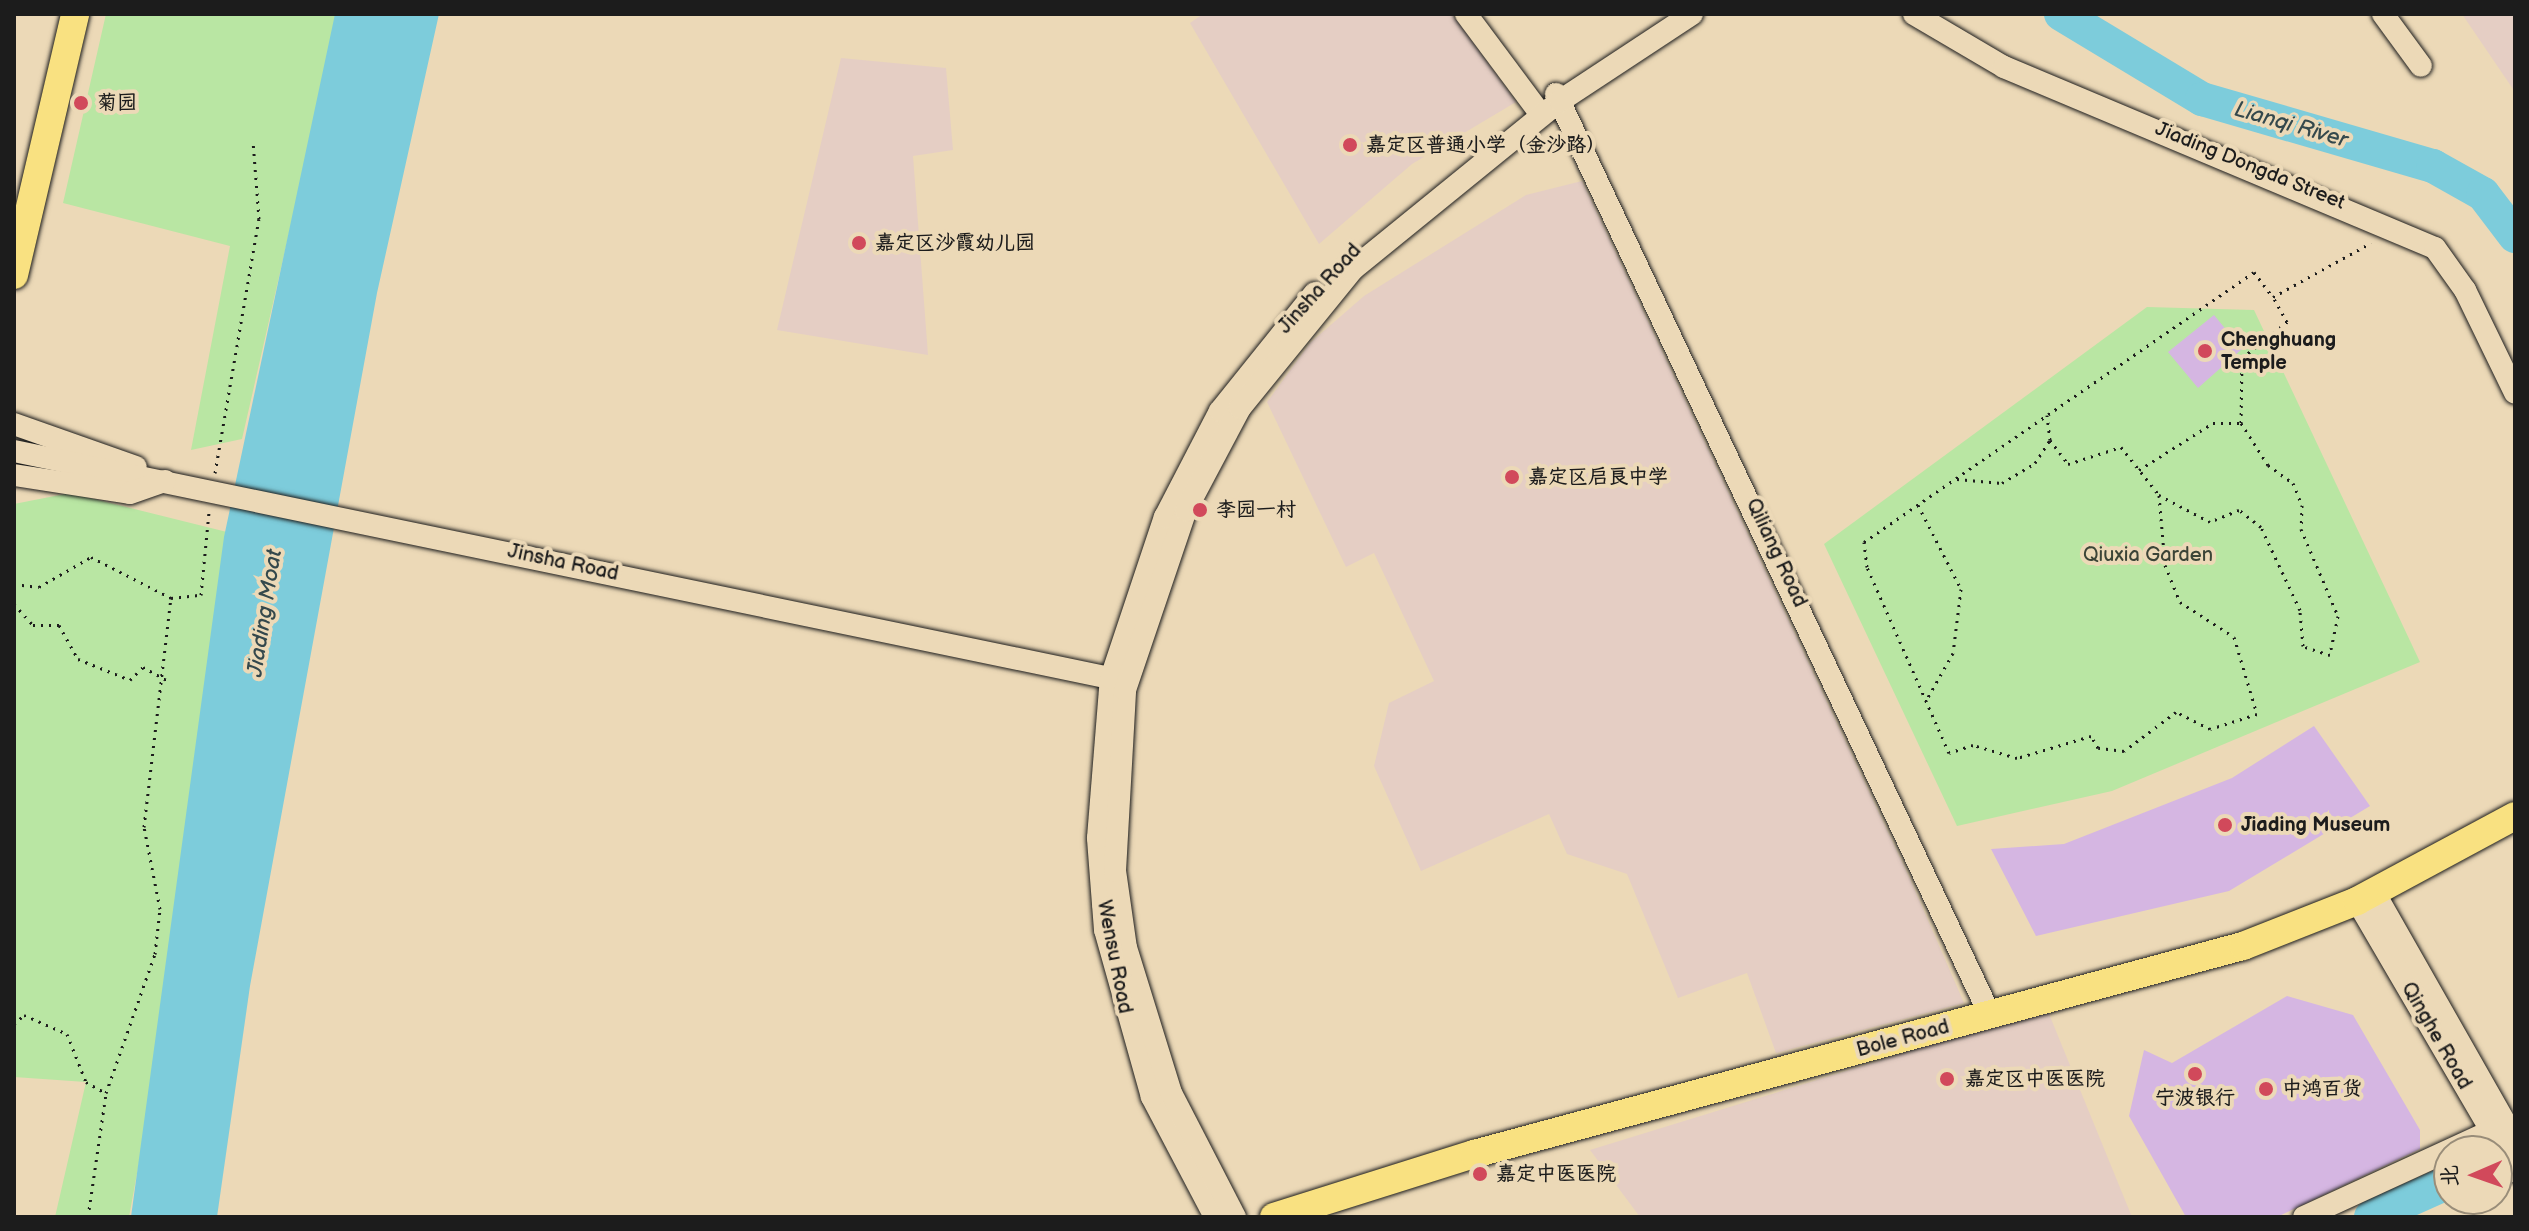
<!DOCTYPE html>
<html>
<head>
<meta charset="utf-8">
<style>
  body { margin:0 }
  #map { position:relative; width:2529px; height:1231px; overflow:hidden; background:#ecd9b7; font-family:"Balsamiq Sans","LXGW WenKai TC",sans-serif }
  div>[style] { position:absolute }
  .built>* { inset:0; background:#e5cec4 }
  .green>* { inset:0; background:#b9e6a3 }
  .water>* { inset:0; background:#7dccdb }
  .river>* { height:34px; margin:-17px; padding:0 17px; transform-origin:17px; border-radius:17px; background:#7dccdb }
  .building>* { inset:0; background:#d5b6e2 }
  .path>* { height:3px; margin-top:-1.5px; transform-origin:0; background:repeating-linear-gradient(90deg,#1c1c1c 0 2px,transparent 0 8px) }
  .roads { filter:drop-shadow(0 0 2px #1c1c1c) drop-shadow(0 0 2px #1c1c1c) }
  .minor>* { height:22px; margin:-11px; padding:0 11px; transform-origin:11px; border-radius:11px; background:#ecd9b7 }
  .major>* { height:28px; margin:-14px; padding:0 14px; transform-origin:14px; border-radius:14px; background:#f9e181 }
  .dots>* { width:22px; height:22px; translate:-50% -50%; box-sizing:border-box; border:4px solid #ecd9b7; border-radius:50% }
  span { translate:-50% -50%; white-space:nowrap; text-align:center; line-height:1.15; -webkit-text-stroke:8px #ecd9b7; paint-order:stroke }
  .poi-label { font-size:20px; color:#1c1c1c; font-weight:700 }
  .left { translate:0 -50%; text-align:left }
  .street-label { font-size:20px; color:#1c1c1c }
  .park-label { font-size:20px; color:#3b4437 }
  .water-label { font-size:22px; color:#34484c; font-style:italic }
  .frame { position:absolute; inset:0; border:16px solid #1c1c1c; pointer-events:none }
  .north { position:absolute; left:2433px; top:1135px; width:80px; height:80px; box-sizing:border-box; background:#ecd9b7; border:2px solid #998d79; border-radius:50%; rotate:268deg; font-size:22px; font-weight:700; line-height:32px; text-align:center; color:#1c1c1c }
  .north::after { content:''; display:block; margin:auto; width:28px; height:36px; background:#d1495b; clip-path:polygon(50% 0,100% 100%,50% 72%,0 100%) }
</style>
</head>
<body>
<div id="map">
  <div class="built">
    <i style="clip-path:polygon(1203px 14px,1452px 14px,1516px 102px,1412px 164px,1319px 244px,1190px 23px)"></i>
    <i style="clip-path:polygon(2462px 14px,2515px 14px,2515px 92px)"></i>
    <i style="clip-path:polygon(841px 58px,946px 68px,953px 150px,913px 156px,928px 355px,777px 330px)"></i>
    <i style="clip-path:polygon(1582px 181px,1910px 879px,1964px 1003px,1776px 1053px,1747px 973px,1678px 998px,1627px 874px,1567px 854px,1549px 814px,1421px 871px,1374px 766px,1389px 703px,1434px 681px,1374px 553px,1346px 567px,1267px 402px,1310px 343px,1364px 296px,1526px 195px)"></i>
    <i style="clip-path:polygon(2047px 1009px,2132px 1217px,1640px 1217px,1590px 1150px)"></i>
  </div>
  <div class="green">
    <i style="clip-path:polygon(106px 14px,339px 14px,242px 439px,191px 450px,230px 246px,63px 203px)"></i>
    <i style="clip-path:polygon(2147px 307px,2254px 310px,2420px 662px,2112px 791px,1957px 826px,1824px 544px)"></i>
    <i style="clip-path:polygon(70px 493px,231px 533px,179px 945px,129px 1217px,55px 1217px,86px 1082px,14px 1077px,14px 504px)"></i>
  </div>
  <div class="water">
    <i style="clip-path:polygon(335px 14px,439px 14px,377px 293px,250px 986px,217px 1217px,131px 1217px,224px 537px)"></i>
  </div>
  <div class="river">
    <i style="left:2061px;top:14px;width:165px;rotate:31.1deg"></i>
    <i style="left:2202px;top:99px;width:241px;rotate:16.2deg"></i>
    <i style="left:2433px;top:166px;width:57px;rotate:29.2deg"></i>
    <i style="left:2483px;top:194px;width:53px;rotate:52.7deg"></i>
    <i style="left:2371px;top:1217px;width:85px;rotate:-24.2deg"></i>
  </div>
  <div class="building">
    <i style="clip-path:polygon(2214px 315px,2242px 349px,2198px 388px,2168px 352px)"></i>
    <i style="clip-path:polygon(2314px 726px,2370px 806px,2229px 891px,2036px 936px,1991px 849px,2064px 844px,2232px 778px)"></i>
    <i style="clip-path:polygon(2287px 996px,2353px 1015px,2420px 1130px,2420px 1149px,2277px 1217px,2186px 1217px,2129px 1116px,2144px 1050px,2172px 1063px)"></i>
  </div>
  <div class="path">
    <i style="left:2241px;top:423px;width:65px;rotate:-89.1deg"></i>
    <i style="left:2242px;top:358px;width:58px;rotate:-38.7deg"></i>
    <i style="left:2287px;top:322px;width:29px;rotate:-119deg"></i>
    <i style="left:2050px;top:440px;width:30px;rotate:53deg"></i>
    <i style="left:2068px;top:464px;width:56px;rotate:-17.8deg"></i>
    <i style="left:2121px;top:447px;width:61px;rotate:51.6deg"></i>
    <i style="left:2159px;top:495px;width:70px;rotate:85.1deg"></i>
    <i style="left:2165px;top:565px;width:40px;rotate:68deg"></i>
    <i style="left:2180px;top:602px;width:64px;rotate:32.9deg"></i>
    <i style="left:2234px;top:637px;width:80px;rotate:73.4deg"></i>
    <i style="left:2257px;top:714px;width:49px;rotate:162.3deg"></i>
    <i style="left:2210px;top:729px;width:38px;rotate:-153deg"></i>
    <i style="left:2176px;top:712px;width:65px;rotate:143.1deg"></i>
    <i style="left:2124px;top:751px;width:26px;rotate:-173deg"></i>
    <i style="left:2098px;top:748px;width:14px;rotate:-120deg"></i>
    <i style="left:2091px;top:736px;width:77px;rotate:163.4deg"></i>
    <i style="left:2017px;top:758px;width:46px;rotate:-163.5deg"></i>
    <i style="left:1973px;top:745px;width:25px;rotate:162deg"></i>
    <i style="left:1949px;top:753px;width:203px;rotate:-113.8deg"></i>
    <i style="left:1867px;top:567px;width:25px;rotate:-97deg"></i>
    <i style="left:1864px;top:542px;width:474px;rotate:-34.7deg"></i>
    <i style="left:2254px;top:272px;width:31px;rotate:53deg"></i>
    <i style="left:2273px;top:297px;width:112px;rotate:-28.9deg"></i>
    <i style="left:2139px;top:470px;width:88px;rotate:-32.4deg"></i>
    <i style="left:2213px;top:423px;width:28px"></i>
    <i style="left:2241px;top:423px;width:50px;rotate:57.3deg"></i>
    <i style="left:2268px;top:465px;width:31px;rotate:36deg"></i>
    <i style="left:2293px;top:483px;width:24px;rotate:68deg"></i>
    <i style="left:2302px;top:505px;width:24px;rotate:92deg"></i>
    <i style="left:2301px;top:529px;width:95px;rotate:67deg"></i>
    <i style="left:2338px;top:616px;width:40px;rotate:102deg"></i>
    <i style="left:2330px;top:655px;width:28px;rotate:-162deg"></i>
    <i style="left:2303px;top:646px;width:36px;rotate:-95deg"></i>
    <i style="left:2300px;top:610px;width:92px;rotate:-115.2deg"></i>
    <i style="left:2261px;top:527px;width:28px;rotate:-142deg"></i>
    <i style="left:2239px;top:510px;width:31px;rotate:158deg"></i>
    <i style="left:2210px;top:522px;width:58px;rotate:-152.1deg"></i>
    <i style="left:215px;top:473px;width:258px;rotate:-80.2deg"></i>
    <i style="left:259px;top:219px;width:78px;rotate:-94.4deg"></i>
    <i style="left:1957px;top:479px;width:45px;rotate:5.1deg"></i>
    <i style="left:2002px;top:483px;width:39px;rotate:-31deg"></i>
    <i style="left:2035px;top:463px;width:27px;rotate:-57deg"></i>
    <i style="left:2050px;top:440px;width:25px;rotate:-97deg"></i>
    <i style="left:1918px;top:505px;width:94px;rotate:62.9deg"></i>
    <i style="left:1961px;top:589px;width:64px;rotate:97.1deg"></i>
    <i style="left:1953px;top:653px;width:53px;rotate:119.5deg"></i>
    <i style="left:14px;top:584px;width:25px;rotate:7deg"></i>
    <i style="left:39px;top:587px;width:60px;rotate:-30deg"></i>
    <i style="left:91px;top:557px;width:90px;rotate:27.1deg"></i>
    <i style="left:14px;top:604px;width:28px;rotate:48deg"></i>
    <i style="left:33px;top:625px;width:26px"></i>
    <i style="left:59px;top:625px;width:39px;rotate:61deg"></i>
    <i style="left:78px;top:659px;width:56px;rotate:22deg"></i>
    <i style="left:130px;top:680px;width:18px;rotate:-45deg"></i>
    <i style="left:143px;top:667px;width:31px;rotate:29deg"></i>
    <i style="left:14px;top:1024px;width:13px;rotate:-42deg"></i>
    <i style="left:24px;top:1015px;width:47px;rotate:23.8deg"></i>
    <i style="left:67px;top:1034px;width:52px;rotate:68.4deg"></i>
    <i style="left:86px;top:1082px;width:23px;rotate:29deg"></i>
    <i style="left:88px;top:1217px;width:125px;rotate:-81.7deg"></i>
    <i style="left:106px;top:1093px;width:147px;rotate:-70.6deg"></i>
    <i style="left:155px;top:954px;width:45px;rotate:-83.7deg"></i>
    <i style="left:160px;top:909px;width:84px;rotate:-101deg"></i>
    <i style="left:144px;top:827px;width:231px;rotate:-83.3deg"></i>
    <i style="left:171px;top:598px;width:30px;rotate:-6deg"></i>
    <i style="left:201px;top:595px;width:83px;rotate:-84.5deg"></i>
  </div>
  <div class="roads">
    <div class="minor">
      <i style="left:1466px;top:14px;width:117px;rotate:53.3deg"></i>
      <i style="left:1914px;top:14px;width:104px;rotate:30.5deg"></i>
      <i style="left:2004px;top:67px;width:467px;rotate:22.8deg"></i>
      <i style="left:2435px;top:248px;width:52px;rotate:54.5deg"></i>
      <i style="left:2465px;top:290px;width:114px;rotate:64.1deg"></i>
      <i style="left:2383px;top:14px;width:64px;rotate:53.8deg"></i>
      <i style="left:1556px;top:94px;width:1018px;rotate:64.77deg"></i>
      <i style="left:14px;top:424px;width:129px;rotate:19.4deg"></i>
      <i style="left:14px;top:451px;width:1135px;rotate:11.7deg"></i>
      <i style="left:14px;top:475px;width:117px;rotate:8.8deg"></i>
      <i style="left:130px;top:493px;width:37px;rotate:-19deg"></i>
      <i style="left:2374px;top:892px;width:285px;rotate:60.4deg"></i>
      <i style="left:2357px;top:901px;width:313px;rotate:59.7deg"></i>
      <i style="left:1215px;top:1217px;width:136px;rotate:-117.7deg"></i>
      <i style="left:1152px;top:1097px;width:173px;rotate:-105.7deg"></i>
      <i style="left:1105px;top:930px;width:92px;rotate:-94.4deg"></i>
      <i style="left:1098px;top:838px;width:161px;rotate:-85.4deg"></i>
      <i style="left:1111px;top:678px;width:170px;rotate:-71.5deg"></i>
      <i style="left:1165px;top:517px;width:119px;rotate:-62.6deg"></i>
      <i style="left:1220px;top:411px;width:151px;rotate:-51.2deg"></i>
      <i style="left:1235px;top:1217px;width:140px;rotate:-117.3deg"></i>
      <i style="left:1171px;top:1093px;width:152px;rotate:-107.2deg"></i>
      <i style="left:1126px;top:948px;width:78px;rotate:-98.1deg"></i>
      <i style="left:1115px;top:871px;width:181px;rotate:-86.8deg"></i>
      <i style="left:1125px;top:690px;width:190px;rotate:-71.3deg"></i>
      <i style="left:1186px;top:510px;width:115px;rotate:-62.1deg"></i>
      <i style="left:1240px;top:408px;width:179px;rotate:-50.9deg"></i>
      <i style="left:1353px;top:269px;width:267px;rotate:-39.1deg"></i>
      <i style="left:1560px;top:101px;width:158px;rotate:-33.4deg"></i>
      <i style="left:2304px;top:1217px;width:206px;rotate:-24.7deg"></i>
    </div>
    <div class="major">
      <i style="left:14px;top:275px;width:268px;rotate:-76.8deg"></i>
      <i style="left:1274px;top:1217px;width:210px;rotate:-17.5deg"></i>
      <i style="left:1474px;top:1154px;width:797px;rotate:-15.14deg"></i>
      <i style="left:2243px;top:946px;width:123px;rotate:-21.5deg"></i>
      <i style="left:2357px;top:901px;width:179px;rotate:-28.3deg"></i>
    </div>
  </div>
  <div class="dots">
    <i style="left:81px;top:103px;background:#d1495b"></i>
    <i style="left:1350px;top:145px;background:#d1495b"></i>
    <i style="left:859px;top:243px;background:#d1495b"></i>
    <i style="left:2205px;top:351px;background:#d1495b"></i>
    <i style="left:1512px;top:477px;background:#d1495b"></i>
    <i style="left:1200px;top:510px;background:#d1495b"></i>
    <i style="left:2225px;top:825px;background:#d1495b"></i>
    <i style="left:2195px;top:1074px;background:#d1495b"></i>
    <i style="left:1947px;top:1079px;background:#d1495b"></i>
    <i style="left:2266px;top:1089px;background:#d1495b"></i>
    <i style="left:1480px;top:1174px;background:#d1495b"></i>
  </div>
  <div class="poi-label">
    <span class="left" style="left:97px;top:103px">菊园</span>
    <span class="left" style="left:1366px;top:145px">嘉定区普通小学（金沙路）</span>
    <span class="left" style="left:875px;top:243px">嘉定区沙霞幼儿园</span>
    <span class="left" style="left:2221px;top:352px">Chenghuang<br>Temple</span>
    <span class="left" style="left:1528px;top:477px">嘉定区启良中学</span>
    <span class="left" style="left:1216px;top:510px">李园一村</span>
    <span class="left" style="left:2241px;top:825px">Jiading Museum</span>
    <span class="left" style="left:1965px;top:1079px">嘉定区中医医院</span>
    <span class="left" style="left:2282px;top:1089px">中鸿百货</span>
    <span style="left:2195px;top:1098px">宁波银行</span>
    <span class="left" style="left:1496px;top:1174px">嘉定中医医院</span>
  </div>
  <div class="street-label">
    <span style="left:2250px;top:166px;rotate:22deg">Jiading Dongda Street</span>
    <span style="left:1320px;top:289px;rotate:-48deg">Jinsha Road</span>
    <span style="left:1776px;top:553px;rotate:65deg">Qiliang Road</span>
    <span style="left:563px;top:563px;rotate:12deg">Jinsha Road</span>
    <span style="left:1114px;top:957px;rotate:79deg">Wensu Road</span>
    <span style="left:2436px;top:1036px;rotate:60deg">Qinghe Road</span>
    <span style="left:1903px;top:1039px;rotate:-15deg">Bole Road</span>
  </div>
  <div class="park-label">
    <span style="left:2148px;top:555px">Qiuxia Garden</span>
  </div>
  <div class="water-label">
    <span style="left:2291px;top:125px;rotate:16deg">Lianqi River</span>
    <span style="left:265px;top:613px;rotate:-81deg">Jiading Moat</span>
  </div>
  <div class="frame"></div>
  <div class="north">北</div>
</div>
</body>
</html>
